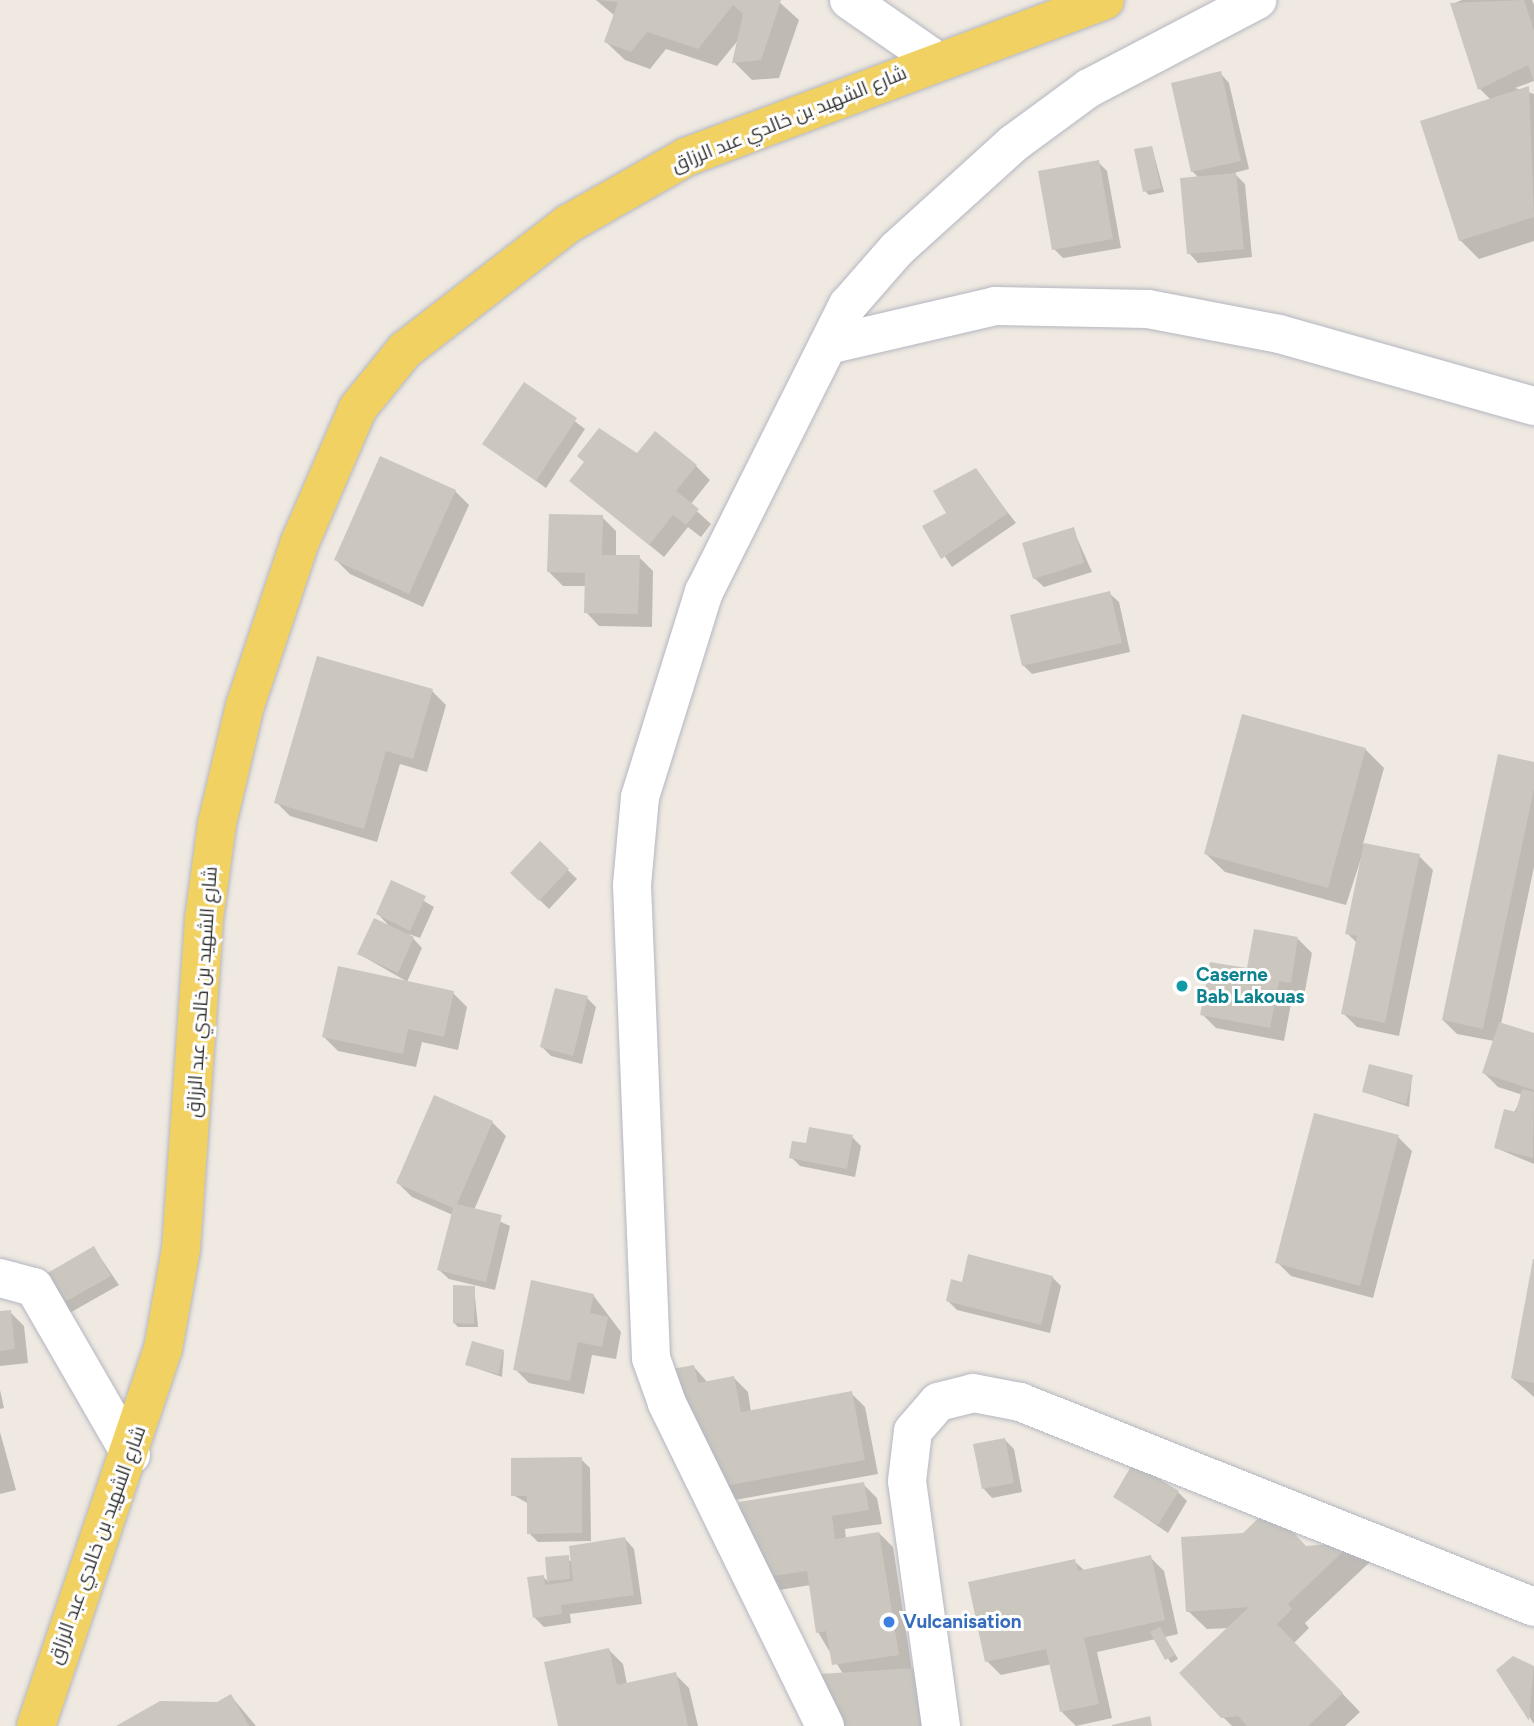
<!DOCTYPE html>
<html>
<head>
<meta charset="utf-8">
<style>
  body { margin:0 }
  #map { position:relative; width:1534px; height:1726px; overflow:hidden; background:#efe9e1; font-family:Figtree,Cairo,sans-serif }
  div>[style] { position:absolute }
  .shadow>* { inset:0; background:#0003 }
  .building>* { inset:0; background:#cbc7bf }
  .roads { filter:drop-shadow(0 0 2px #b4b7c1) drop-shadow(0 0 2px #b4b7c1) }
  .minor>* { height:38px; margin:-19px; padding:0 19px; transform-origin:19px; border-radius:19px; background:#fff }
  .major>* { height:38px; margin:-19px; padding:0 19px; transform-origin:19px; border-radius:19px; background:#f2d163 }
  .dots>* { width:19px; height:19px; translate:-50% -50%; box-sizing:border-box; border:4px solid #fff; border-radius:50% }
  span { translate:-50% -50%; white-space:nowrap; text-align:center; line-height:1.15; -webkit-text-stroke:6px #fff; paint-order:stroke }
  .street-label { font-size:19px; color:#2e2e2e }
  .culture-label { font-size:19px; color:#0d838f; font-weight:700 }
  .left { translate:0 -50%; text-align:left }
  .shop-label { font-size:19px; color:#366cbe; font-weight:700 }
</style>
</head>
<body>
<div id="map">
  <div class="shadow">
    <i style="clip-path:polygon(596px 0,777px 0,799px 20px,779px 78px,752px 80px,734px 62px,740px 38px,717px 66px,666px 49px,650px 69px,625px 60px,606px 42px,615px 16px)"></i>
    <i style="clip-path:polygon(1462px 0,1532px 0,1534px 5px,1534px 81px,1515px 88px,1534px 94px,1534px 241px,1479px 259px,1460px 240px,1491px 100px,1480px 89px,1452px 4px)"></i>
    <i style="clip-path:polygon(1220px 73px,1229px 83px,1249px 169px,1234px 173px,1245px 184px,1252px 257px,1198px 263px,1189px 253px,1199px 178px,1192px 171px)"></i>
    <i style="clip-path:polygon(1152px 147px,1164px 192px,1149px 195px,1145px 191px)"></i>
    <i style="clip-path:polygon(1098px 162px,1107px 171px,1121px 248px,1063px 258px,1054px 249px)"></i>
    <i style="clip-path:polygon(525px 384px,585px 429px,546px 488px,485px 444px)"></i>
    <i style="clip-path:polygon(637px 456px,696px 466px,710px 480px,690px 505px,711px 524px,701px 537px,688px 527px,664px 557px,571px 481px)"></i>
    <i style="clip-path:polygon(975px 470px,1016px 523px,952px 567px,925px 527px,948px 514px)"></i>
    <i style="clip-path:polygon(455px 491px,469px 505px,423px 607px,350px 574px,336px 560px)"></i>
    <i style="clip-path:polygon(602px 517px,616px 531px,616px 557px,639px 557px,653px 571px,652px 627px,599px 626px,586px 612px,586px 586px,563px 586px,549px 572px)"></i>
    <i style="clip-path:polygon(1073px 529px,1092px 572px,1044px 587px,1034px 578px)"></i>
    <i style="clip-path:polygon(1109px 593px,1119px 602px,1130px 652px,1032px 674px,1023px 665px)"></i>
    <i style="clip-path:polygon(432px 691px,446px 705px,427px 772px,400px 764px,377px 842px,290px 816px,276px 802px)"></i>
    <i style="clip-path:polygon(1365px 749px,1384px 768px,1363px 844px,1419px 856px,1433px 870px,1399px 1036px,1357px 1027px,1343px 1013px,1357px 943px,1347px 933px,1365px 846px,1346px 905px,1225px 872px,1206px 854px)"></i>
    <i style="clip-path:polygon(1534px 764px,1534px 867px,1501px 1024px,1534px 1035px,1534px 1164px,1496px 1148px,1523px 1095px,1498px 1087px,1484px 1073px,1494px 1041px,1457px 1034px,1443px 1020px)"></i>
    <i style="clip-path:polygon(540px 843px,577px 879px,549px 909px,512px 873px)"></i>
    <i style="clip-path:polygon(392px 882px,434px 907px,420px 938px,409px 934px,422px 948px,407px 982px,453px 993px,467px 1007px,458px 1050px,422px 1042px,416px 1067px,338px 1051px,324px 1037px,406px 981px,359px 954px,391px 928px,378px 914px)"></i>
    <i style="clip-path:polygon(1298px 939px,1312px 953px,1304px 996px,1293px 993px,1284px 1041px,1216px 1028px,1202px 1014px,1248px 970px)"></i>
    <i style="clip-path:polygon(587px 998px,596px 1007px,582px 1064px,551px 1056px,542px 1047px)"></i>
    <i style="clip-path:polygon(1412px 1077px,1409px 1107px,1364px 1092px)"></i>
    <i style="clip-path:polygon(492px 1122px,506px 1136px,474px 1210px,510px 1226px,495px 1290px,449px 1279px,439px 1270px,455px 1216px,412px 1197px,398px 1183px)"></i>
    <i style="clip-path:polygon(852px 1137px,861px 1146px,855px 1177px,800px 1166px,791px 1157px)"></i>
    <i style="clip-path:polygon(1398px 1137px,1412px 1151px,1373px 1298px,1291px 1276px,1277px 1262px)"></i>
    <i style="clip-path:polygon(94px 1248px,119px 1285px,59px 1319px,50px 1310px)"></i>
    <i style="clip-path:polygon(1534px 1262px,1534px 1397px,1512px 1378px)"></i>
    <i style="clip-path:polygon(1052px 1277px,1061px 1286px,1050px 1333px,957px 1310px,948px 1301px,963px 1284px)"></i>
    <i style="clip-path:polygon(474px 1287px,478px 1327px,458px 1327px,454px 1323px)"></i>
    <i style="clip-path:polygon(593px 1295px,621px 1332px,616px 1359px,592px 1355px,584px 1394px,529px 1383px,515px 1369px)"></i>
    <i style="clip-path:polygon(10px 1312px,24px 1326px,28px 1363px,0 1366px,0 1313px)"></i>
    <i style="clip-path:polygon(504px 1352px,502px 1377px,467px 1365px)"></i>
    <i style="clip-path:polygon(694px 1367px,708px 1383px,734px 1378px,748px 1392px,751px 1412px,851px 1393px,865px 1407px,878px 1474px,718px 1503px)"></i>
    <i style="clip-path:polygon(0 1390px,4px 1408px,0 1409px)"></i>
    <i style="clip-path:polygon(0 1432px,16px 1490px,0 1494px)"></i>
    <i style="clip-path:polygon(1005px 1440px,1014px 1449px,1022px 1492px,992px 1498px,983px 1488px)"></i>
    <i style="clip-path:polygon(581px 1459px,590px 1468px,591px 1541px,538px 1542px,529px 1533px,529px 1504px,513px 1495px)"></i>
    <i style="clip-path:polygon(863px 1484px,877px 1498px,882px 1524px,845px 1529px,846px 1539px,879px 1533px,893px 1547px,912px 1670px,843px 1674px,818px 1632px,811px 1585px,766px 1592px,752px 1578px)"></i>
    <i style="clip-path:polygon(1178px 1492px,1187px 1501px,1168px 1533px,1115px 1497px)"></i>
    <i style="clip-path:polygon(625px 1539px,634px 1549px,642px 1604px,570px 1614px,571px 1623px,544px 1627px,535px 1618px,543px 1577px,549px 1582px,547px 1558px,572px 1561px)"></i>
    <i style="clip-path:polygon(1353px 1544px,1370px 1562px,1305px 1623px,1309px 1628px,1294px 1643px,1360px 1712px,1345px 1726px,1232px 1726px,1222px 1716px,1230px 1628px,1207px 1629px,1188px 1611px,1306px 1547px)"></i>
    <i style="clip-path:polygon(1150px 1557px,1164px 1571px,1178px 1634px,1165px 1637px,1178px 1659px,1171px 1663px,1156px 1639px,1097px 1652px,1112px 1718px,1076px 1726px,1062px 1712px,1052px 1664px,1001px 1675px,987px 1661px,1074px 1561px,1085px 1571px)"></i>
    <i style="clip-path:polygon(609px 1650px,623px 1664px,627px 1684px,675px 1674px,689px 1688px,698px 1726px,560px 1726px)"></i>
    <i style="clip-path:polygon(1513px 1658px,1534px 1668px,1534px 1724px,1499px 1670px)"></i>
    <i style="clip-path:polygon(231px 1696px,256px 1726px,120px 1726px,218px 1703px)"></i>
  </div>
  <div class="building">
    <i style="clip-path:polygon(597px 0,781px 0,761px 60px,732px 63px,743px 14px,733px 5px,698px 49px,647px 32px,631px 52px,604px 42px,618px 2px)"></i>
    <i style="clip-path:polygon(1524px 0,1534px 31px,1534px 81px,1528px 65px,1478px 90px,1450px 3px)"></i>
    <i style="clip-path:polygon(1221px 71px,1241px 161px,1191px 172px,1171px 83px)"></i>
    <i style="clip-path:polygon(1529px 86px,1534px 217px,1459px 241px,1420px 121px)"></i>
    <i style="clip-path:polygon(1152px 146px,1161px 188px,1143px 192px,1134px 149px)"></i>
    <i style="clip-path:polygon(1099px 160px,1113px 239px,1052px 250px,1038px 171px)"></i>
    <i style="clip-path:polygon(1236px 173px,1244px 249px,1187px 254px,1180px 178px)"></i>
    <i style="clip-path:polygon(524px 382px,577px 418px,536px 481px,482px 444px)"></i>
    <i style="clip-path:polygon(599px 428px,637px 453px,655px 431px,697px 465px,676px 491px,699px 509px,686px 525px,673px 515px,649px 545px,569px 481px,584px 462px,577px 456px)"></i>
    <i style="clip-path:polygon(380px 456px,456px 490px,409px 594px,334px 560px)"></i>
    <i style="clip-path:polygon(976px 468px,1008px 513px,941px 559px,922px 526px,946px 513px,933px 491px)"></i>
    <i style="clip-path:polygon(549px 514px,603px 515px,602px 555px,640px 555px,638px 614px,584px 613px,585px 573px,547px 572px)"></i>
    <i style="clip-path:polygon(1074px 527px,1084px 563px,1033px 579px,1022px 543px)"></i>
    <i style="clip-path:polygon(1110px 591px,1122px 643px,1022px 666px,1010px 615px)"></i>
    <i style="clip-path:polygon(317px 656px,433px 689px,413px 759px,386px 751px,364px 829px,274px 803px)"></i>
    <i style="clip-path:polygon(1242px 714px,1366px 748px,1328px 888px,1204px 854px)"></i>
    <i style="clip-path:polygon(1498px 754px,1534px 762px,1534px 789px,1483px 1029px,1442px 1020px)"></i>
    <i style="clip-path:polygon(540px 841px,569px 869px,539px 901px,510px 873px)"></i>
    <i style="clip-path:polygon(1364px 843px,1420px 854px,1385px 1023px,1341px 1014px,1357px 936px,1345px 934px)"></i>
    <i style="clip-path:polygon(391px 880px,426px 896px,410px 931px,376px 914px)"></i>
    <i style="clip-path:polygon(374px 918px,414px 937px,398px 973px,357px 954px)"></i>
    <i style="clip-path:polygon(1254px 929px,1298px 937px,1291px 983px,1279px 981px,1270px 1028px,1200px 1015px,1210px 962px,1247px 968px)"></i>
    <i style="clip-path:polygon(338px 966px,454px 991px,444px 1037px,408px 1029px,403px 1054px,322px 1037px)"></i>
    <i style="clip-path:polygon(555px 988px,588px 996px,573px 1056px,540px 1047px)"></i>
    <i style="clip-path:polygon(1499px 1022px,1534px 1033px,1534px 1090px,1482px 1073px)"></i>
    <i style="clip-path:polygon(1369px 1064px,1413px 1075px,1406px 1104px,1362px 1092px)"></i>
    <i style="clip-path:polygon(1522px 1089px,1534px 1092px,1533px 1158px,1494px 1148px,1504px 1109px,1516px 1112px)"></i>
    <i style="clip-path:polygon(434px 1095px,493px 1121px,457px 1204px,502px 1215px,486px 1282px,437px 1270px,453px 1208px,396px 1183px)"></i>
    <i style="clip-path:polygon(1314px 1113px,1399px 1135px,1360px 1286px,1275px 1263px)"></i>
    <i style="clip-path:polygon(809px 1127px,853px 1135px,847px 1169px,789px 1158px,792px 1141px,806px 1143px)"></i>
    <i style="clip-path:polygon(94px 1246px,111px 1276px,49px 1311px,32px 1282px)"></i>
    <i style="clip-path:polygon(968px 1254px,1053px 1276px,1041px 1325px,946px 1301px,951px 1279px,962px 1282px)"></i>
    <i style="clip-path:polygon(1533px 1259px,1534px 1259px,1534px 1383px,1511px 1378px)"></i>
    <i style="clip-path:polygon(531px 1280px,594px 1294px,590px 1313px,608px 1317px,602px 1347px,578px 1342px,570px 1381px,513px 1370px)"></i>
    <i style="clip-path:polygon(453px 1285px,475px 1286px,474px 1324px,453px 1323px)"></i>
    <i style="clip-path:polygon(11px 1310px,15px 1349px,0 1351px,0 1311px)"></i>
    <i style="clip-path:polygon(472px 1341px,504px 1350px,498px 1374px,465px 1365px)"></i>
    <i style="clip-path:polygon(694px 1365px,698px 1383px,734px 1376px,741px 1412px,852px 1391px,865px 1460px,703px 1490px,650px 1373px)"></i>
    <i style="clip-path:polygon(1005px 1438px,1014px 1483px,982px 1489px,973px 1444px)"></i>
    <i style="clip-path:polygon(582px 1457px,582px 1533px,527px 1534px,527px 1496px,511px 1496px,511px 1458px)"></i>
    <i style="clip-path:polygon(1133px 1463px,1179px 1491px,1158px 1525px,1113px 1497px)"></i>
    <i style="clip-path:polygon(864px 1482px,869px 1510px,832px 1516px,835px 1539px,879px 1532px,899px 1655px,832px 1665px,826px 1631px,816px 1633px,807px 1571px,751px 1579px,739px 1502px)"></i>
    <i style="clip-path:polygon(1270px 1507px,1306px 1546px,1353px 1542px,1288px 1604px,1292px 1609px,1277px 1624px,1343px 1693px,1308px 1726px,1247px 1726px,1238px 1716px,1221px 1718px,1179px 1673px,1249px 1607px,1186px 1612px,1181px 1537px,1243px 1533px)"></i>
    <i style="clip-path:polygon(625px 1537px,634px 1595px,561px 1605px,562px 1614px,533px 1618px,527px 1577px,544px 1575px,545px 1585px,573px 1581px,569px 1546px)"></i>
    <i style="clip-path:polygon(569px 1555px,570px 1579px,547px 1581px,545px 1557px)"></i>
    <i style="clip-path:polygon(1151px 1555px,1165px 1620px,1084px 1638px,1099px 1704px,1060px 1712px,1046px 1649px,985px 1662px,968px 1582px,1075px 1559px,1078px 1571px)"></i>
    <i style="clip-path:polygon(1160px 1627px,1175px 1655px,1165px 1660px,1150px 1632px)"></i>
    <i style="clip-path:polygon(609px 1648px,617px 1685px,676px 1672px,688px 1726px,558px 1726px,544px 1662px)"></i>
    <i style="clip-path:polygon(1513px 1656px,1534px 1666px,1529px 1721px,1496px 1670px)"></i>
    <i style="clip-path:polygon(930px 1667px,933px 1726px,823px 1726px,820px 1674px)"></i>
    <i style="clip-path:polygon(231px 1694px,249px 1726px,116px 1726px,160px 1701px,217px 1702px)"></i>
    <i style="clip-path:polygon(1150px 1716px,1152px 1726px,1112px 1726px,1112px 1725px)"></i>
  </div>
  <div class="roads">
    <div class="minor">
      <i style="left:849px;top:0;width:107px;rotate:34.7deg"></i>
      <i style="left:828px;top:345px;width:171px;rotate:-13.1deg"></i>
      <i style="left:995px;top:306px;width:153px;rotate:1.1deg"></i>
      <i style="left:1148px;top:309px;width:133px;rotate:10.8deg"></i>
      <i style="left:1279px;top:334px;width:265px;rotate:15.8deg"></i>
      <i style="left:0;top:1278px;width:35px;rotate:15deg"></i>
      <i style="left:34px;top:1287px;width:194px;rotate:60deg"></i>
      <i style="left:825px;top:1726px;width:360px;rotate:-116.1deg"></i>
      <i style="left:667px;top:1403px;width:48px;rotate:-109.6deg"></i>
      <i style="left:651px;top:1358px;width:473px;rotate:-92.3deg"></i>
      <i style="left:632px;top:885px;width:88px;rotate:-84.8deg"></i>
      <i style="left:640px;top:797px;width:215px;rotate:-72.7deg"></i>
      <i style="left:704px;top:592px;width:321px;rotate:-63.4deg"></i>
      <i style="left:848px;top:305px;width:74px;rotate:-48.8deg"></i>
      <i style="left:897px;top:249px;width:158px;rotate:-42.2deg"></i>
      <i style="left:1014px;top:143px;width:93px;rotate:-36.3deg"></i>
      <i style="left:1089px;top:88px;width:190px;rotate:-27.6deg"></i>
      <i style="left:941px;top:1726px;width:247px;rotate:-97.9deg"></i>
      <i style="left:907px;top:1481px;width:50px;rotate:-83.2deg"></i>
      <i style="left:913px;top:1431px;width:38px;rotate:-49deg"></i>
      <i style="left:938px;top:1402px;width:36px;rotate:-14deg"></i>
      <i style="left:973px;top:1393px;width:48px;rotate:10.8deg"></i>
      <i style="left:1020px;top:1402px;width:553px;rotate:21.74deg"></i>
    </div>
    <div class="major">
      <i style="left:36px;top:1726px;width:398px;rotate:-71.4deg"></i>
      <i style="left:163px;top:1349px;width:102px;rotate:-79.8deg"></i>
      <i style="left:181px;top:1249px;width:331px;rotate:-86deg"></i>
      <i style="left:204px;top:919px;width:96px;rotate:-82.2deg"></i>
      <i style="left:217px;top:824px;width:121px;rotate:-76.7deg"></i>
      <i style="left:245px;top:706px;width:173px;rotate:-71.5deg"></i>
      <i style="left:300px;top:542px;width:146px;rotate:-66.6deg"></i>
      <i style="left:358px;top:408px;width:75px;rotate:-51deg"></i>
      <i style="left:405px;top:350px;width:206px;rotate:-37.7deg"></i>
      <i style="left:568px;top:224px;width:136px;rotate:-29.6deg"></i>
      <i style="left:686px;top:157px;width:447px;rotate:-20.5deg"></i>
    </div>
  </div>
  <div class="dots">
    <i style="left:1182px;top:986px;background:#0f9aa8"></i>
    <i style="left:889px;top:1622px;background:#3f7fe0"></i>
  </div>
  <div class="street-label">
    <span style="left:789px;top:119px;rotate:-22deg">شارع الشهيد بن خالدي عبد الرزاق</span>
    <span style="left:202px;top:992px;rotate:-86deg">شارع الشهيد بن خالدي عبد الرزاق</span>
    <span style="left:97px;top:1545px;rotate:-70deg">شارع الشهيد بن خالدي عبد الرزاق</span>
  </div>
  <div class="culture-label">
    <span class="left" style="left:1196px;top:986px">Caserne<br>Bab Lakouas</span>
  </div>
  <div class="shop-label">
    <span class="left" style="left:903px;top:1622px">Vulcanisation</span>
  </div>
</div>
</body>
</html>
